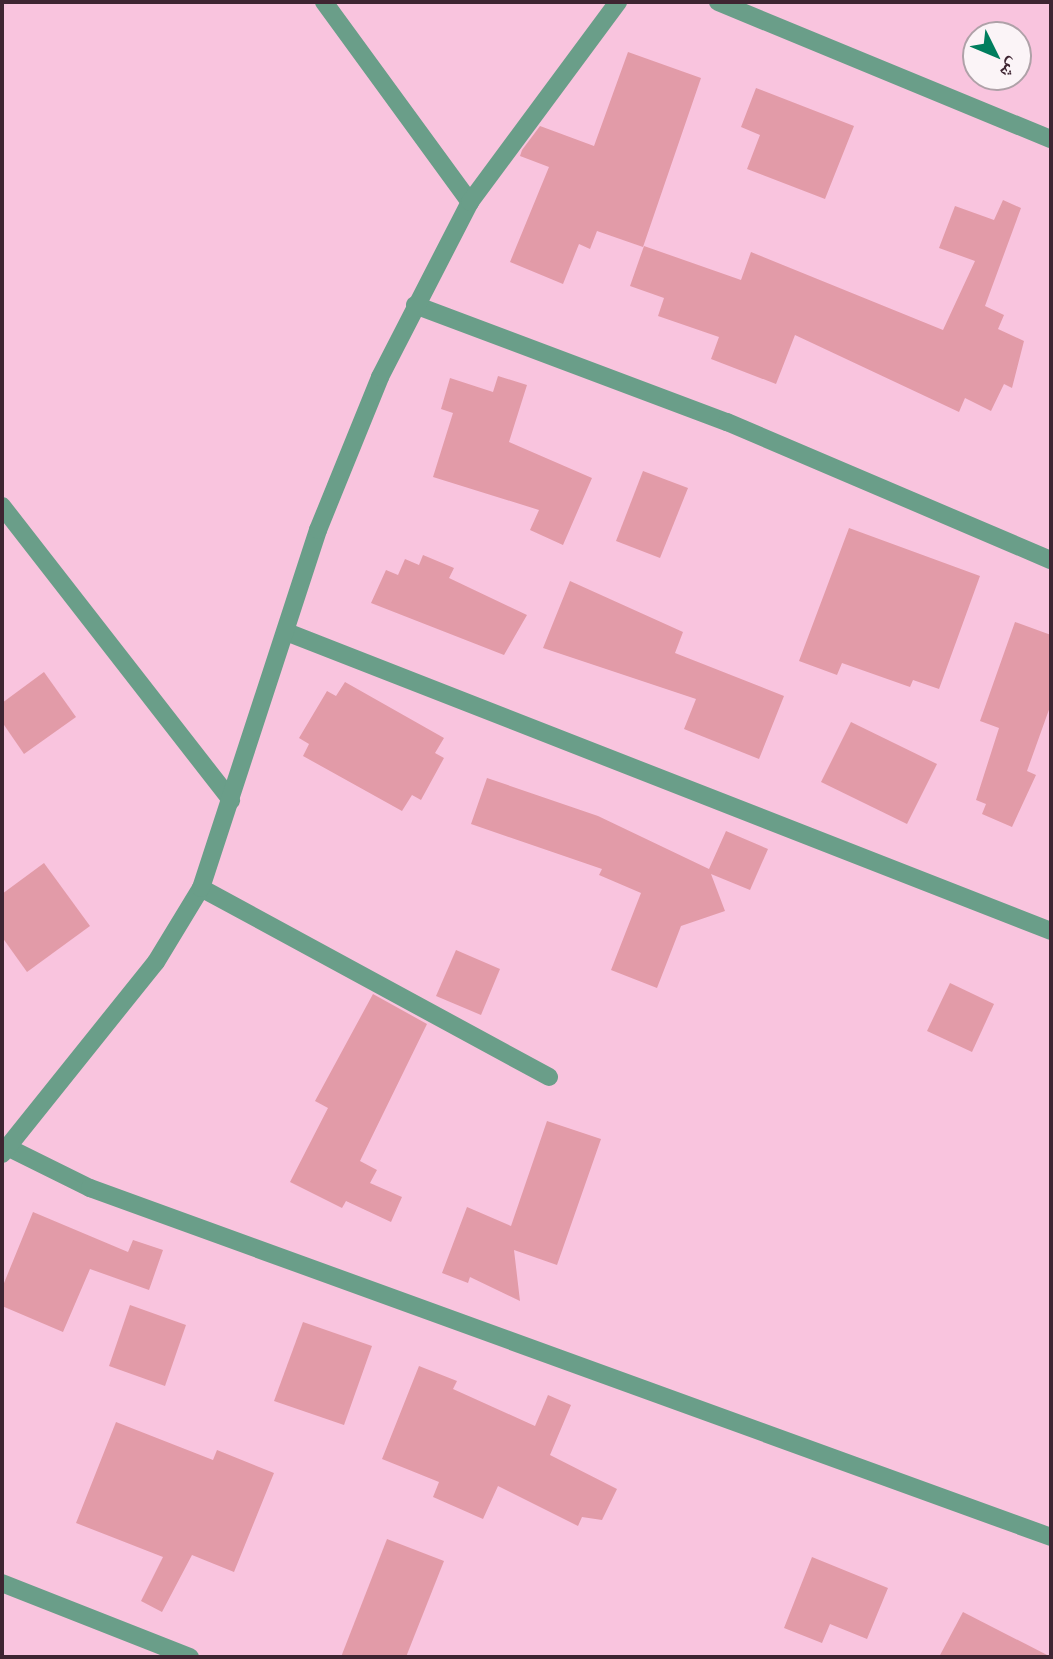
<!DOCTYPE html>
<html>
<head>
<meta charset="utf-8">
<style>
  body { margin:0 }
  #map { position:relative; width:1053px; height:1659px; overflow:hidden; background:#f9c4de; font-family:Mulish,"Noto Naskh Arabic",sans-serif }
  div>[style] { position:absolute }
  .building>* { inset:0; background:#e29ba8 }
  .minor>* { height:18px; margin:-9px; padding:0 9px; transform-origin:9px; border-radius:9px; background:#6a9e89 }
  span { translate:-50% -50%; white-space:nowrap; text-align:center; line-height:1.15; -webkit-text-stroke:6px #fbf4f7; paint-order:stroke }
  .frame { position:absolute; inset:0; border:4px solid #3e2532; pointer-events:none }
  .north { position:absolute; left:962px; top:21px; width:70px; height:70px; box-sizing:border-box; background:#fbf4f7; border:2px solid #afa1a8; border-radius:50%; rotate:133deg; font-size:19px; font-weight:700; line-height:28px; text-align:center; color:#3e2532 }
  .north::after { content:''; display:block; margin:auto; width:24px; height:32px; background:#007e5e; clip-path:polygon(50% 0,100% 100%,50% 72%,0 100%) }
</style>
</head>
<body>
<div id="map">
  <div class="building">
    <i style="clip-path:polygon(628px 52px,701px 78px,643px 247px,597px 231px,590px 249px,579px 244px,563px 284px,510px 262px,549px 167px,520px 156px,522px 150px,540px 126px,594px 146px)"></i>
    <i style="clip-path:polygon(756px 88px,854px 126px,825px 199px,747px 169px,760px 135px,741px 127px)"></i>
    <i style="clip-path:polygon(1003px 200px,1021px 208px,985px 306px,1004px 315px,998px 329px,1024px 341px,1012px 388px,1004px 384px,991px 411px,965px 398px,959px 412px,795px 335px,776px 384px,711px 359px,719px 337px,658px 316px,664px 298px,630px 286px,644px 246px,741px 280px,751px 252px,943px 330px,975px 261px,939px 248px,955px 206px,994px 220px)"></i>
    <i style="clip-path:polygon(498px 376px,527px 385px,509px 442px,592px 478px,563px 545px,530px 530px,539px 510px,433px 477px,453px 413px,441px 409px,450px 378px,493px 392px)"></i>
    <i style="clip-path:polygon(643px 471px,688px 488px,660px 558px,616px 541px)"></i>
    <i style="clip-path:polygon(849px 528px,980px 576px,939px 689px,913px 680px,910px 687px,842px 663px,837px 675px,799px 661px)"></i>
    <i style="clip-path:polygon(423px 555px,454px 568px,449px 578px,527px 615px,504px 655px,371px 603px,386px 570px,398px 575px,405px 559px,419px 565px)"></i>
    <i style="clip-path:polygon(570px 581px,683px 632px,675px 653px,784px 696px,759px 759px,684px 729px,696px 699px,543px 648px)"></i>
    <i style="clip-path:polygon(1015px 622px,1051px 635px,1051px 704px,1027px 771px,1036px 775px,1012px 827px,982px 814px,986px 804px,976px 800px,999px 728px,980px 721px)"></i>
    <i style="clip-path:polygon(44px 672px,76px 717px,24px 754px,2px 722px,2px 703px)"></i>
    <i style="clip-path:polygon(345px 682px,444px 738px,435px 753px,444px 758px,421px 800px,412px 795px,402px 811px,303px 756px,309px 744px,299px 738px,327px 691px,336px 696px)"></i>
    <i style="clip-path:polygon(851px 722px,937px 764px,907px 824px,821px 782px)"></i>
    <i style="clip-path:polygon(487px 778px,598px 816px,709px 869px,726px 831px,768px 849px,750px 890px,711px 874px,725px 911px,681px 926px,657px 988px,611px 970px,641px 893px,599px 875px,602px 869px,471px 824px)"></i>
    <i style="clip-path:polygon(44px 863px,90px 926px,27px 972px,2px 937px,2px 894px)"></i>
    <i style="clip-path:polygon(456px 950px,500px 969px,481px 1015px,436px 996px)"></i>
    <i style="clip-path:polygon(950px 983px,994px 1004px,972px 1052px,927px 1031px)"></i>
    <i style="clip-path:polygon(373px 994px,427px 1024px,360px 1161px,377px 1170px,370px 1183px,402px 1197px,391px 1222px,346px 1201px,342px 1208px,290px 1182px,328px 1108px,315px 1101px)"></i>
    <i style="clip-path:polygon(547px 1121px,601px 1139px,557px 1265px,514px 1250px,520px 1301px,470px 1277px,468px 1283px,442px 1273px,467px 1207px,511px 1226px)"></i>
    <i style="clip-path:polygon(33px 1212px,128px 1252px,133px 1240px,163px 1250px,149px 1290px,90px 1269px,63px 1332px,2px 1306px,2px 1288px)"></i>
    <i style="clip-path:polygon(130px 1305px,186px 1325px,165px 1386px,109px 1366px)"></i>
    <i style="clip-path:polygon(303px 1322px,372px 1346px,344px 1425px,274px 1401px)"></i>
    <i style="clip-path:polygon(419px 1366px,457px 1381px,453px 1389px,535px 1426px,548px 1395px,571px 1405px,550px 1455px,617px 1489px,602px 1520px,582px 1517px,578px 1526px,498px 1486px,483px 1519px,433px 1497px,439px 1482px,382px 1459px)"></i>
    <i style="clip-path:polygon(116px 1422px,213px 1460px,217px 1450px,274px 1473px,234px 1572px,192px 1555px,162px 1612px,141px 1601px,163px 1557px,76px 1523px)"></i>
    <i style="clip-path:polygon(387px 1539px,444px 1561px,406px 1657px,341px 1657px)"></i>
    <i style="clip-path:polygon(812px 1557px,888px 1588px,867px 1639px,830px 1624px,822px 1643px,784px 1628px)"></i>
    <i style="clip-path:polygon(963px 1612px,1051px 1657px,939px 1657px)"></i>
  </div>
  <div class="minor">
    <i style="left:324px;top:2px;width:248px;rotate:53.9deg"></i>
    <i style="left:718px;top:2px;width:360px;rotate:22.4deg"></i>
    <i style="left:415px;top:305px;width:333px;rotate:20.6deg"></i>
    <i style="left:727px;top:422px;width:352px;rotate:23.1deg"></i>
    <i style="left:2px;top:506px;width:373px;rotate:52.1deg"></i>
    <i style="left:289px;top:633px;width:818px;rotate:21.36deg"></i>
    <i style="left:201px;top:888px;width:396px;rotate:28.5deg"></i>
    <i style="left:7px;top:1147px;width:93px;rotate:26.3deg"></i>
    <i style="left:90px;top:1188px;width:1022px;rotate:19.96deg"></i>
    <i style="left:2px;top:1154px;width:246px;rotate:-51.3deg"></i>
    <i style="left:156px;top:962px;width:87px;rotate:-58.7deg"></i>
    <i style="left:201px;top:888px;width:377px;rotate:-71.9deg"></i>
    <i style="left:318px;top:530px;width:165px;rotate:-67.9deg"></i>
    <i style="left:380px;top:377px;width:197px;rotate:-62.8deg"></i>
    <i style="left:470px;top:202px;width:249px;rotate:-53.5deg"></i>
    <i style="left:2px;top:1583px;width:202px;rotate:21.5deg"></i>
  </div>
  <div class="frame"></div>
  <div class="north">ش</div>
</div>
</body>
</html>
